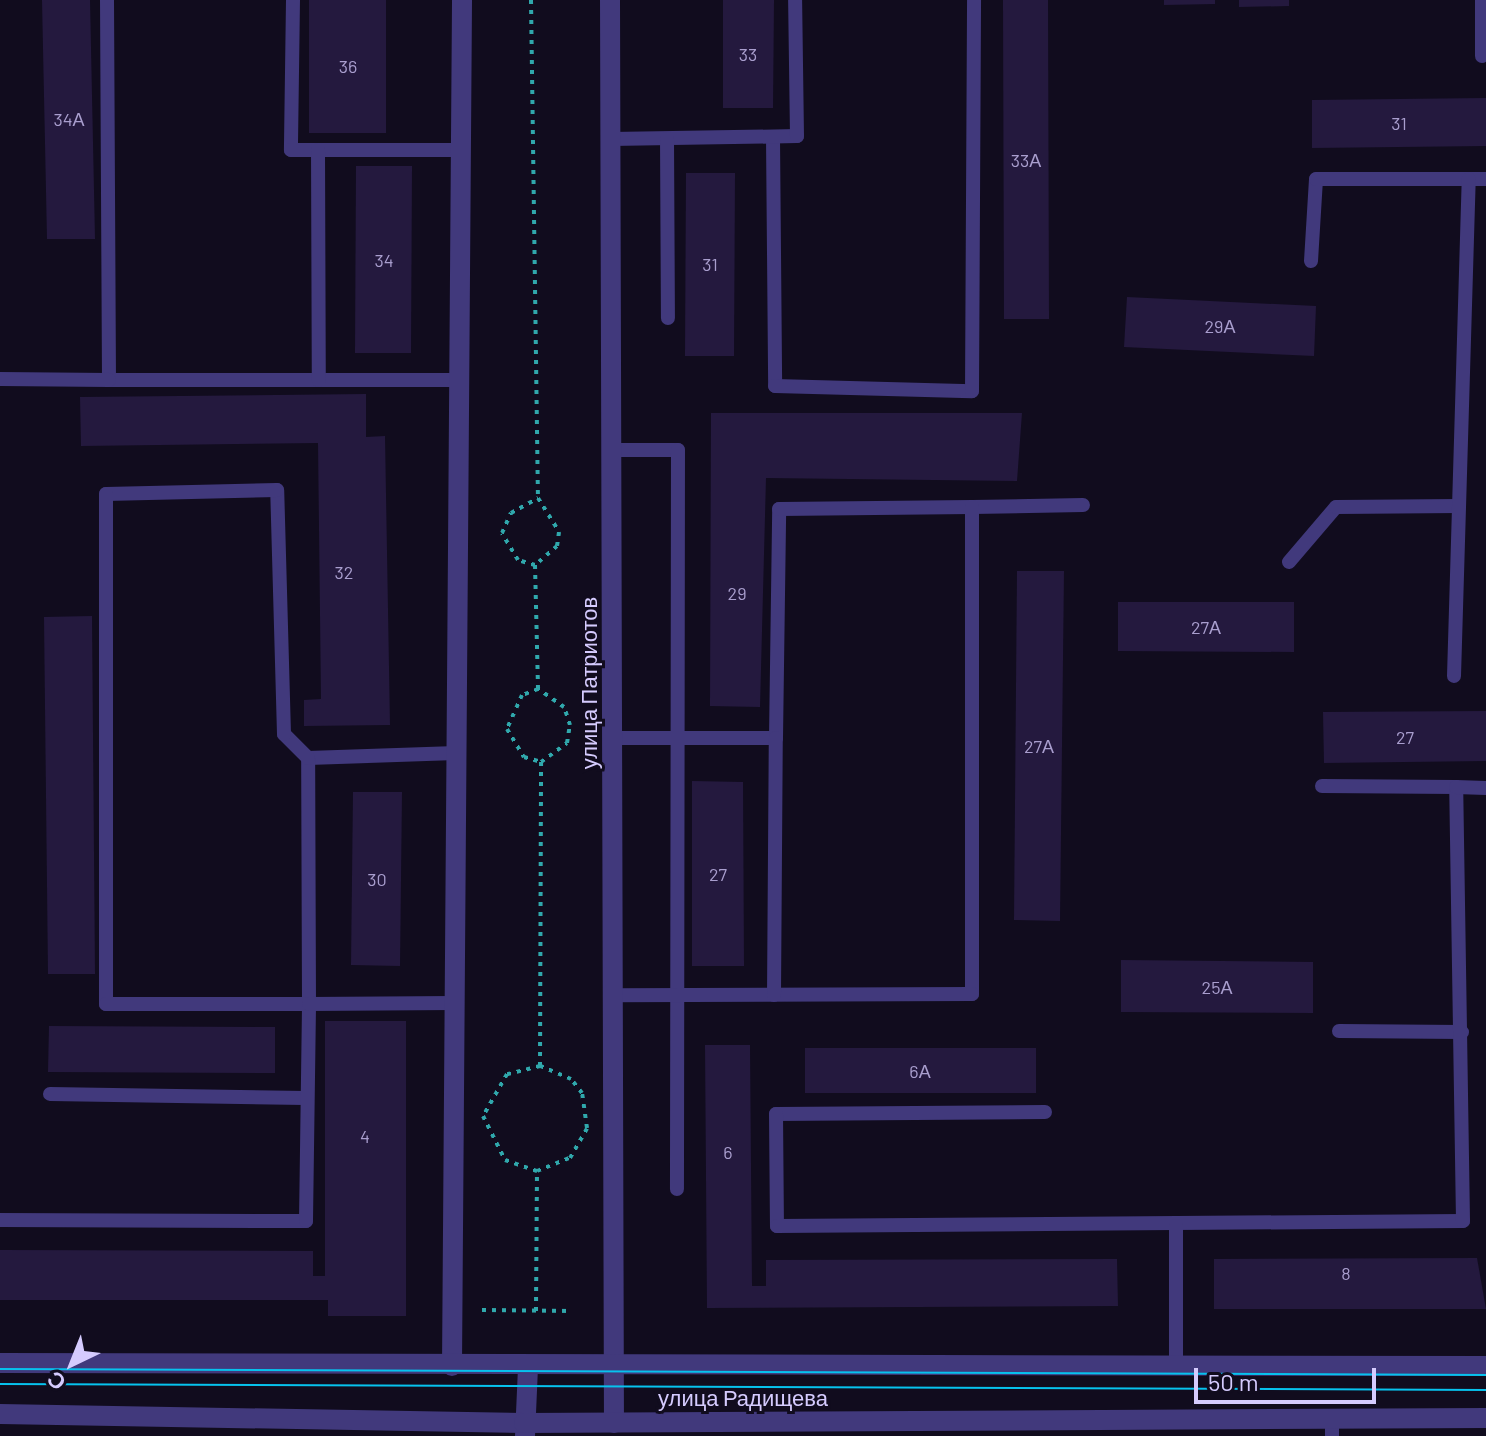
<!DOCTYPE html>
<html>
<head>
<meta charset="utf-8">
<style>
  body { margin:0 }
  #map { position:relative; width:1486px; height:1436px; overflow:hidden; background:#110c1e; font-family:Barlow,sans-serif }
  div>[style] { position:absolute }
  .building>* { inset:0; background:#24193e }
  .path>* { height:4px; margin-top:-2px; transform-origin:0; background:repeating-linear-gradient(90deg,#30a8ac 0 4px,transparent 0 10px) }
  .service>* { height:14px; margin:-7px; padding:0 7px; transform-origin:7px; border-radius:7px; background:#41397c }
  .minor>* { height:20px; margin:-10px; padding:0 10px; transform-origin:10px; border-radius:10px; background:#41397c }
  .tertiary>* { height:20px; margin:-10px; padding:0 10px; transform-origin:10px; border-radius:10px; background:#41397c }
  .tram>* { height:2px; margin:-1px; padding:0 1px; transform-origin:1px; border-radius:1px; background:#07c2ee }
  span { translate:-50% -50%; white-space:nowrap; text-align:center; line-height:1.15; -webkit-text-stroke:6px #110c1e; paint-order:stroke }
  .number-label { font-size:18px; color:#a99ece }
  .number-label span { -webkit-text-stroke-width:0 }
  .street-label { font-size:22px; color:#d5cbfe }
  .north { position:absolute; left:32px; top:1324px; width:80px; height:80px; -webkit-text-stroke:6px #110c1e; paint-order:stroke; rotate:223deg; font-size:22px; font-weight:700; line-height:32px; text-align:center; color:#d5cbfe }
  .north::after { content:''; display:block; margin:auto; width:28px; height:36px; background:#d5cbfe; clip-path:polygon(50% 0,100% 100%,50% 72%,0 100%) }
  .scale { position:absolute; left:1194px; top:1368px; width:182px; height:36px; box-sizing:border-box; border:4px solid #d5cbfe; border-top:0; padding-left:10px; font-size:24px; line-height:28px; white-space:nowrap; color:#d5cbfe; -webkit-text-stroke:6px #110c1e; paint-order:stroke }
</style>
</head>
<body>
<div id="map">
  <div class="building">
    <i style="clip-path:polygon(42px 0,90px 0,95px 239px,47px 239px)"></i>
    <i style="clip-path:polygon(309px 0,386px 0,386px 133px,309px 133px)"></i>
    <i style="clip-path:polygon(723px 0,774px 0,773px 108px,723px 108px)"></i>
    <i style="clip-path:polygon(1003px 0,1048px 0,1049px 319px,1004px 319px)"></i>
    <i style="clip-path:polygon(1164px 0,1215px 0,1215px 4px,1164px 5px)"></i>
    <i style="clip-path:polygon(1239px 0,1289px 0,1289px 6px,1239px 7px)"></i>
    <i style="clip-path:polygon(1486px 98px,1486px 146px,1312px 148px,1312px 100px)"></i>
    <i style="clip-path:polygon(356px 166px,412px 166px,411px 353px,355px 353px)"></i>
    <i style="clip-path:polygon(686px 173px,735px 173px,734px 356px,685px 356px)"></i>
    <i style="clip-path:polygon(1127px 297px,1316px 306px,1314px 356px,1124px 347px)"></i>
    <i style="clip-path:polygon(366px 394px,366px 437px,385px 436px,390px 725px,304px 726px,304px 700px,321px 699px,318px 443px,81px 446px,80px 397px)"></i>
    <i style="clip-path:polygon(711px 413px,1022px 413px,1017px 481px,766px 478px,760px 707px,710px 706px)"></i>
    <i style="clip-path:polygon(1017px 571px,1064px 571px,1060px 921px,1014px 920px)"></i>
    <i style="clip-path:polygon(1118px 602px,1294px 602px,1294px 652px,1118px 651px)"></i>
    <i style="clip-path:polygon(92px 616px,95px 974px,48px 974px,44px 617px)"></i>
    <i style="clip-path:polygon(1486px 711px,1486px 761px,1324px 763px,1323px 712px)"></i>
    <i style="clip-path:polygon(692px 781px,743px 782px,744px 966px,692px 966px)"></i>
    <i style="clip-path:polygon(353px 792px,402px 792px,400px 966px,351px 965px)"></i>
    <i style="clip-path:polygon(1121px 960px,1313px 962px,1313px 1013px,1121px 1012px)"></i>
    <i style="clip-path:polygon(325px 1021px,406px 1021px,406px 1316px,328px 1316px,328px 1300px,0 1300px,0 1250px,313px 1251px,313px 1276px,325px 1276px)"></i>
    <i style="clip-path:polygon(49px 1026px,275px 1027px,275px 1073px,48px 1072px)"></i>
    <i style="clip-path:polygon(705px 1045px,750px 1045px,752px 1286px,766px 1286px,766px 1260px,1117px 1259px,1118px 1306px,707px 1308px)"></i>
    <i style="clip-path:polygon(805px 1048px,1036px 1048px,1036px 1093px,805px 1093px)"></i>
    <i style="clip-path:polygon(1477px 1258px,1486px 1309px,1214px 1309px,1214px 1259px)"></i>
  </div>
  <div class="path">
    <i style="left:531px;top:0;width:498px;rotate:89.2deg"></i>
    <i style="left:535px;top:565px;width:18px;rotate:-164deg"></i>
    <i style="left:518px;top:560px;width:31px;rotate:-121deg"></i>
    <i style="left:502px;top:533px;width:22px;rotate:-66deg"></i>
    <i style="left:511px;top:513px;width:31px;rotate:-29deg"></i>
    <i style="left:538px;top:498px;width:40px;rotate:58deg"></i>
    <i style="left:559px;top:532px;width:14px;rotate:98deg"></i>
    <i style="left:557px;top:546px;width:29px;rotate:139deg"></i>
    <i style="left:535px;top:565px;width:124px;rotate:88.6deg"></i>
    <i style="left:540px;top:1066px;width:304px;rotate:-89.8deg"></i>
    <i style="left:541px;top:762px;width:32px;rotate:-36deg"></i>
    <i style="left:567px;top:743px;width:18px;rotate:-81deg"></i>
    <i style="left:570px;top:725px;width:19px;rotate:-108deg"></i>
    <i style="left:564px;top:707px;width:32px;rotate:-145deg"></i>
    <i style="left:538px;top:689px;width:17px;rotate:159deg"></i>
    <i style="left:522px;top:695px;width:37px;rotate:114deg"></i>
    <i style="left:507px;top:729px;width:33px;rotate:59deg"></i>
    <i style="left:524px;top:757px;width:18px;rotate:16deg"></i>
    <i style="left:482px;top:1310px;width:90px;rotate:0.6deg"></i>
    <i style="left:536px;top:1311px;width:140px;rotate:-89.6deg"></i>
    <i style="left:537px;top:1171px;width:35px;rotate:-22deg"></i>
    <i style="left:570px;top:1158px;width:34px;rotate:-60deg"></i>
    <i style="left:587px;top:1128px;width:35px;rotate:-98deg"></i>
    <i style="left:582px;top:1093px;width:18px;rotate:-128deg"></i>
    <i style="left:571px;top:1079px;width:34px;rotate:-157deg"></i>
    <i style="left:540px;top:1066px;width:34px;rotate:166deg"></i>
    <i style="left:507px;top:1074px;width:48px;rotate:119.7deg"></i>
    <i style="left:483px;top:1116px;width:49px;rotate:63.4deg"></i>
    <i style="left:505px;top:1160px;width:34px;rotate:19deg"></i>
  </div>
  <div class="service">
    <i style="left:107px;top:0;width:380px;rotate:89.7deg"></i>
    <i style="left:109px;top:380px;width:350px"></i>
    <i style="left:293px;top:0;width:150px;rotate:90.8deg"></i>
    <i style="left:291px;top:150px;width:170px"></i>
    <i style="left:1482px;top:56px;width:56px;rotate:-90deg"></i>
    <i style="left:773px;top:138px;width:248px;rotate:89.5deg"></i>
    <i style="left:775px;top:386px;width:197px;rotate:1.5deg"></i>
    <i style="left:972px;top:391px;width:391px;rotate:-89.7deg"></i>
    <i style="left:611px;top:139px;width:186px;rotate:-0.9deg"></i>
    <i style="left:797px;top:136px;width:136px;rotate:-90.8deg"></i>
    <i style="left:667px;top:139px;width:179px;rotate:89.7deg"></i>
    <i style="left:318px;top:150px;width:230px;rotate:89.8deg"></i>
    <i style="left:1311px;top:261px;width:82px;rotate:-86.5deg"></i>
    <i style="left:1316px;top:179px;width:170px"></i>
    <i style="left:0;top:379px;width:109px;rotate:0.5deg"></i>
    <i style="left:612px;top:450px;width:66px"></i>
    <i style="left:678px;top:450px;width:739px;rotate:90.08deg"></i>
    <i style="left:972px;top:507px;width:111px;rotate:-1deg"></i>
    <i style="left:1289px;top:562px;width:72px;rotate:-49.5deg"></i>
    <i style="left:1336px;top:507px;width:123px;rotate:-0.5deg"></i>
    <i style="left:1454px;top:676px;width:497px;rotate:-88.3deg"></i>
    <i style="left:613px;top:738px;width:163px"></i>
    <i style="left:776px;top:738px;width:229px;rotate:-89.2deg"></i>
    <i style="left:779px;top:509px;width:193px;rotate:-0.6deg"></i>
    <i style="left:972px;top:507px;width:487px;rotate:90deg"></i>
    <i style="left:972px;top:994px;width:358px;rotate:179.8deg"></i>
    <i style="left:308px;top:758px;width:148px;rotate:-1.9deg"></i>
    <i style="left:1322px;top:786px;width:134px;rotate:0.4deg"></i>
    <i style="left:774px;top:995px;width:257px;rotate:-89.6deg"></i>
    <i style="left:1339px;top:1031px;width:123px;rotate:0.5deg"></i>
    <i style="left:50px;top:1094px;width:255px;rotate:0.9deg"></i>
    <i style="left:1045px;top:1112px;width:269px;rotate:179.6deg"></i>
    <i style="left:776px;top:1114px;width:112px;rotate:89.5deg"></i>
    <i style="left:777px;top:1226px;width:686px;rotate:-0.42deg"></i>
    <i style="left:1463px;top:1221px;width:434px;rotate:-90.9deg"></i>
    <i style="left:1456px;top:787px;width:30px;rotate:2deg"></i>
    <i style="left:0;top:1220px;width:306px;rotate:0.2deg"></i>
    <i style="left:306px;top:1221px;width:217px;rotate:-89.2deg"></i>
    <i style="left:309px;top:1004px;width:246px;rotate:-90.2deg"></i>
    <i style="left:308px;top:758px;width:34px;rotate:-135deg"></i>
    <i style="left:284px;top:734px;width:244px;rotate:-91.6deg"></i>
    <i style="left:277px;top:490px;width:171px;rotate:178.7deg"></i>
    <i style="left:106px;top:494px;width:510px;rotate:90deg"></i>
    <i style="left:106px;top:1004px;width:203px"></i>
    <i style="left:309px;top:1004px;width:145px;rotate:-0.4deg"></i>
    <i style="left:1176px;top:1366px;width:140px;rotate:-90deg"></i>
    <i style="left:1332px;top:1419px;width:17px;rotate:90deg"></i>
  </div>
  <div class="minor">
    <i style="left:610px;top:0;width:1423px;rotate:89.84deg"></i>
    <i style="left:452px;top:1366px;width:1366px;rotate:-89.58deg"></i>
    <i style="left:525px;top:1436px;width:68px;rotate:-87.5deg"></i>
  </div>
  <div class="tertiary">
    <i style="left:0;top:1363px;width:1486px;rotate:0.12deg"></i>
    <i style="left:0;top:1414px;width:524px;rotate:0.98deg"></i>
    <i style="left:524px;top:1423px;width:962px;rotate:-0.3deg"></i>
  </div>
  <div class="tram">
    <i style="left:0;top:1369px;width:1486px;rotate:0.23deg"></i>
    <i style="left:0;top:1384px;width:1486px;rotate:0.23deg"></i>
  </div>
  <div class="number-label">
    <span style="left:748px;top:54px">33</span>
    <span style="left:348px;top:66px">36</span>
    <span style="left:69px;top:119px">34А</span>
    <span style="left:1399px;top:123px">31</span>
    <span style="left:1026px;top:160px">33А</span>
    <span style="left:384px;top:260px">34</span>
    <span style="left:710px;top:264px">31</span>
    <span style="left:1220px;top:326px">29А</span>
    <span style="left:344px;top:572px">32</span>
    <span style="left:737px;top:593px">29</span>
    <span style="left:1206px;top:627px">27А</span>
    <span style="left:1405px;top:737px">27</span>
    <span style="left:1039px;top:746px">27А</span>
    <span style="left:718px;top:874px">27</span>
    <span style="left:377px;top:879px">30</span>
    <span style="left:1217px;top:987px">25А</span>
    <span style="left:920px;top:1071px">6А</span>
    <span style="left:365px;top:1136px">4</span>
    <span style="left:728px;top:1152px">6</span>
    <span style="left:1346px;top:1273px">8</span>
  </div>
  <div class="street-label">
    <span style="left:589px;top:683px;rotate:-90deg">улица Патриотов</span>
    <span style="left:743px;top:1398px">улица Радищева</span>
  </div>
  <div class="north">С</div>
  <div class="scale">50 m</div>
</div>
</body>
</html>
